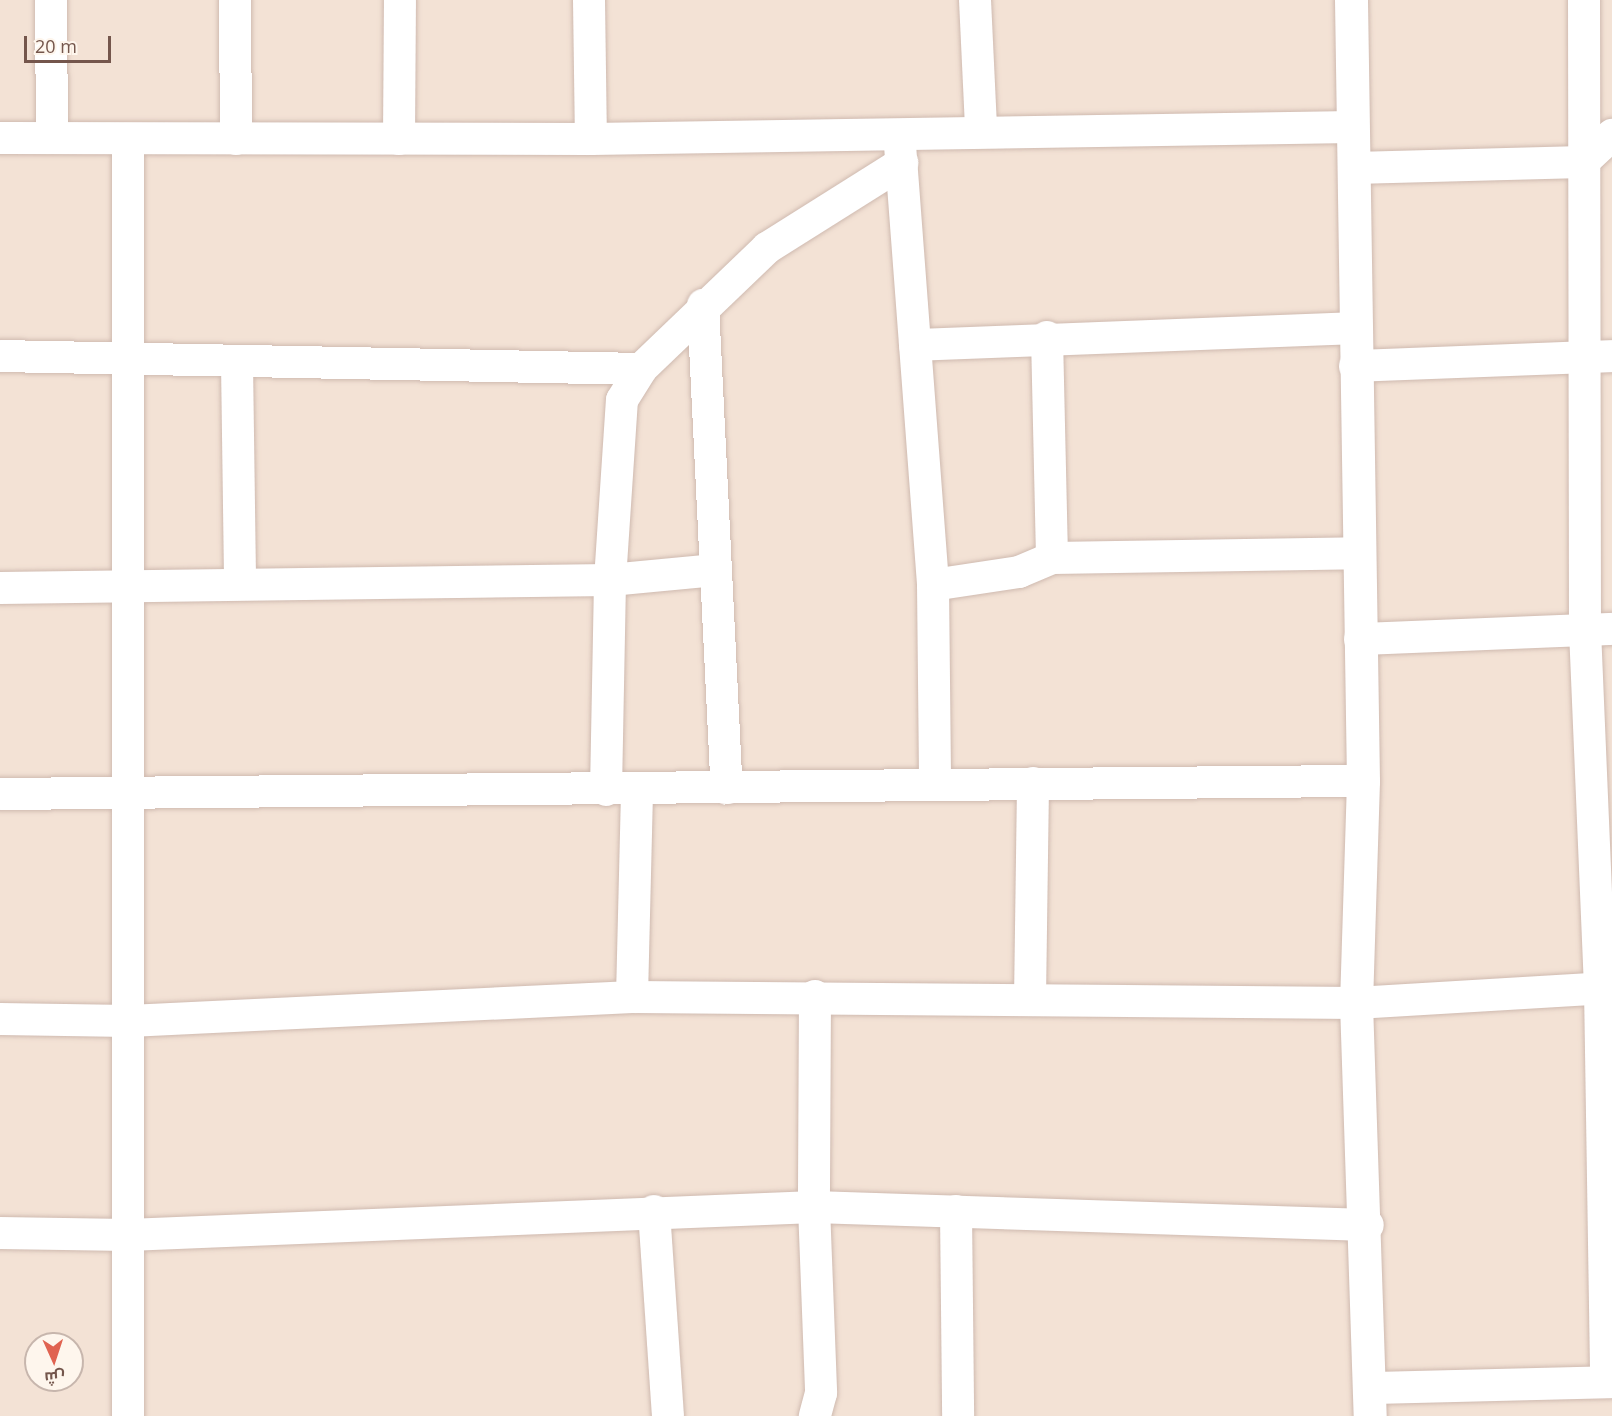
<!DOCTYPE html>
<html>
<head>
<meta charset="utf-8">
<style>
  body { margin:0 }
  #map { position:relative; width:1612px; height:1416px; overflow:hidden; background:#fbf1e6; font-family:"Open Sans",Cairo,sans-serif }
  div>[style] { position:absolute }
  .residential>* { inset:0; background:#f3e2d5 }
  .roads { filter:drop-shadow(0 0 2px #cfbab0) drop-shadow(0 0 2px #cfbab0) }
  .minor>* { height:32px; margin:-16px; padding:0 16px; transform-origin:16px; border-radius:16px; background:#fff }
  .secondary>* { height:33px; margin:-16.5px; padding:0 16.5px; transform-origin:16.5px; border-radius:16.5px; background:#fff }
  span { translate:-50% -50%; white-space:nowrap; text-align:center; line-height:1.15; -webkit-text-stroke:6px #fef6ed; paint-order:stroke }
  .north { position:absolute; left:24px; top:1332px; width:60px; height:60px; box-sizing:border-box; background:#fef6ed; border:2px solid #c7b6ad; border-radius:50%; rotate:177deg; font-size:16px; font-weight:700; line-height:24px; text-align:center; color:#74564c }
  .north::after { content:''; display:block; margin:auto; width:21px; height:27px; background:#e06351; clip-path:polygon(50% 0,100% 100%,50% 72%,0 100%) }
  .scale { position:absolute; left:24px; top:36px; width:87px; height:27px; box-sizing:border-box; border:3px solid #74564c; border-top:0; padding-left:8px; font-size:18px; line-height:21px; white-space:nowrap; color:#74564c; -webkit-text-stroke:4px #fef6ed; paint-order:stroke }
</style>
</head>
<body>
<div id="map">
  <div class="residential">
    <i style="clip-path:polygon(evenodd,0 0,1612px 0,1612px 1416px,0 1416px,0 0,36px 1344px,72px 1344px,72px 1380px,36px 1380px,36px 1344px)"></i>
  </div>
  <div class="roads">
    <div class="minor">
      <i style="left:51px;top:0;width:138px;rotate:89.6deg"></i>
      <i style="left:235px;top:0;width:139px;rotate:89.6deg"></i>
      <i style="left:589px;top:0;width:139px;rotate:89.2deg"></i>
      <i style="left:975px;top:0;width:129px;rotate:87.3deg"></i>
      <i style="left:1584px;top:0;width:630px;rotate:89.91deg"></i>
      <i style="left:1585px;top:630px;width:358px;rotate:87.6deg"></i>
      <i style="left:1600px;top:988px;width:394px;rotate:89.1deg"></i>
      <i style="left:0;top:138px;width:591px;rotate:0.1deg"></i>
      <i style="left:591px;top:139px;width:762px;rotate:-0.9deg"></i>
      <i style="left:128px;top:139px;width:1277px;rotate:90deg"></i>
      <i style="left:399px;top:139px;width:139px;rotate:-89.6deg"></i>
      <i style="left:900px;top:145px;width:441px;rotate:85.7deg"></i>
      <i style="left:933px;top:585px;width:200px;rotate:89.4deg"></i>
      <i style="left:1354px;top:168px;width:229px;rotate:-1.5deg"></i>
      <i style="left:1583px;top:162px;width:40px;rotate:-43deg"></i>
      <i style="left:703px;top:305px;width:484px;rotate:87.2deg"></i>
      <i style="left:1047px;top:337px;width:221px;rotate:88.7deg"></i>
      <i style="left:915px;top:345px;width:440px;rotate:-2.2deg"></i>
      <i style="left:0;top:356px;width:641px;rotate:1.16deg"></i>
      <i style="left:237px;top:363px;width:221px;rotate:89.2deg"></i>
      <i style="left:1355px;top:366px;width:257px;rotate:-2.2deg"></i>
      <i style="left:933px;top:585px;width:87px;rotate:-8.6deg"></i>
      <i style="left:1019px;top:572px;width:36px;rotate:-23deg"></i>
      <i style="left:1052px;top:558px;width:307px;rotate:-0.9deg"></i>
      <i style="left:0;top:588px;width:610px;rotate:-0.75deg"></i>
      <i style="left:610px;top:580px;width:106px;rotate:-5.4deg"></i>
      <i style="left:1360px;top:639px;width:252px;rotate:-2.3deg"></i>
      <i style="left:606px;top:790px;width:210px;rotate:-88.9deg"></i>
      <i style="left:610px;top:580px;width:180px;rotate:-86.2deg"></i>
      <i style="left:622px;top:400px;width:36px;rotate:-58deg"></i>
      <i style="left:641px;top:369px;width:175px;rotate:-43.8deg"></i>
      <i style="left:767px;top:248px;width:160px;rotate:-32.2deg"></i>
      <i style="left:0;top:794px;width:1363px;rotate:-0.55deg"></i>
      <i style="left:815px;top:996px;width:211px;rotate:90.3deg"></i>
      <i style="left:814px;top:1207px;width:186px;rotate:87.8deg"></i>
      <i style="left:821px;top:1393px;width:24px;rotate:105deg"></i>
      <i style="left:632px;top:997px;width:208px;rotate:-88.6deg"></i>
      <i style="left:1030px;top:1000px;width:217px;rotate:-89.2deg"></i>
      <i style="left:0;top:1019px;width:129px;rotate:0.9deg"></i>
      <i style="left:129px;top:1021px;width:504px;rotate:-2.73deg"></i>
      <i style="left:632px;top:997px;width:724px;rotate:0.47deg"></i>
      <i style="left:1356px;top:1003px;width:256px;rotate:-3.4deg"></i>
      <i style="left:654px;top:1211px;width:205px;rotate:86.1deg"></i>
      <i style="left:956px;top:1211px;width:205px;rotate:89.4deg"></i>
      <i style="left:0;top:1233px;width:128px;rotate:0.9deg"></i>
      <i style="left:128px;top:1235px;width:687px;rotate:-2.34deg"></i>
      <i style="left:814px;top:1207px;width:554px;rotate:1.86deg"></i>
      <i style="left:1370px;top:1388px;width:242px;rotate:-1.4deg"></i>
    </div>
    <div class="secondary">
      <i style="left:1351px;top:0;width:781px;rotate:89.12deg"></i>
      <i style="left:1363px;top:781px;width:222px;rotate:91.8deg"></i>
      <i style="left:1356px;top:1003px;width:413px;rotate:88.1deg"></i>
    </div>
  </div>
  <div class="north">ش</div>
  <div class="scale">20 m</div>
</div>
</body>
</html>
